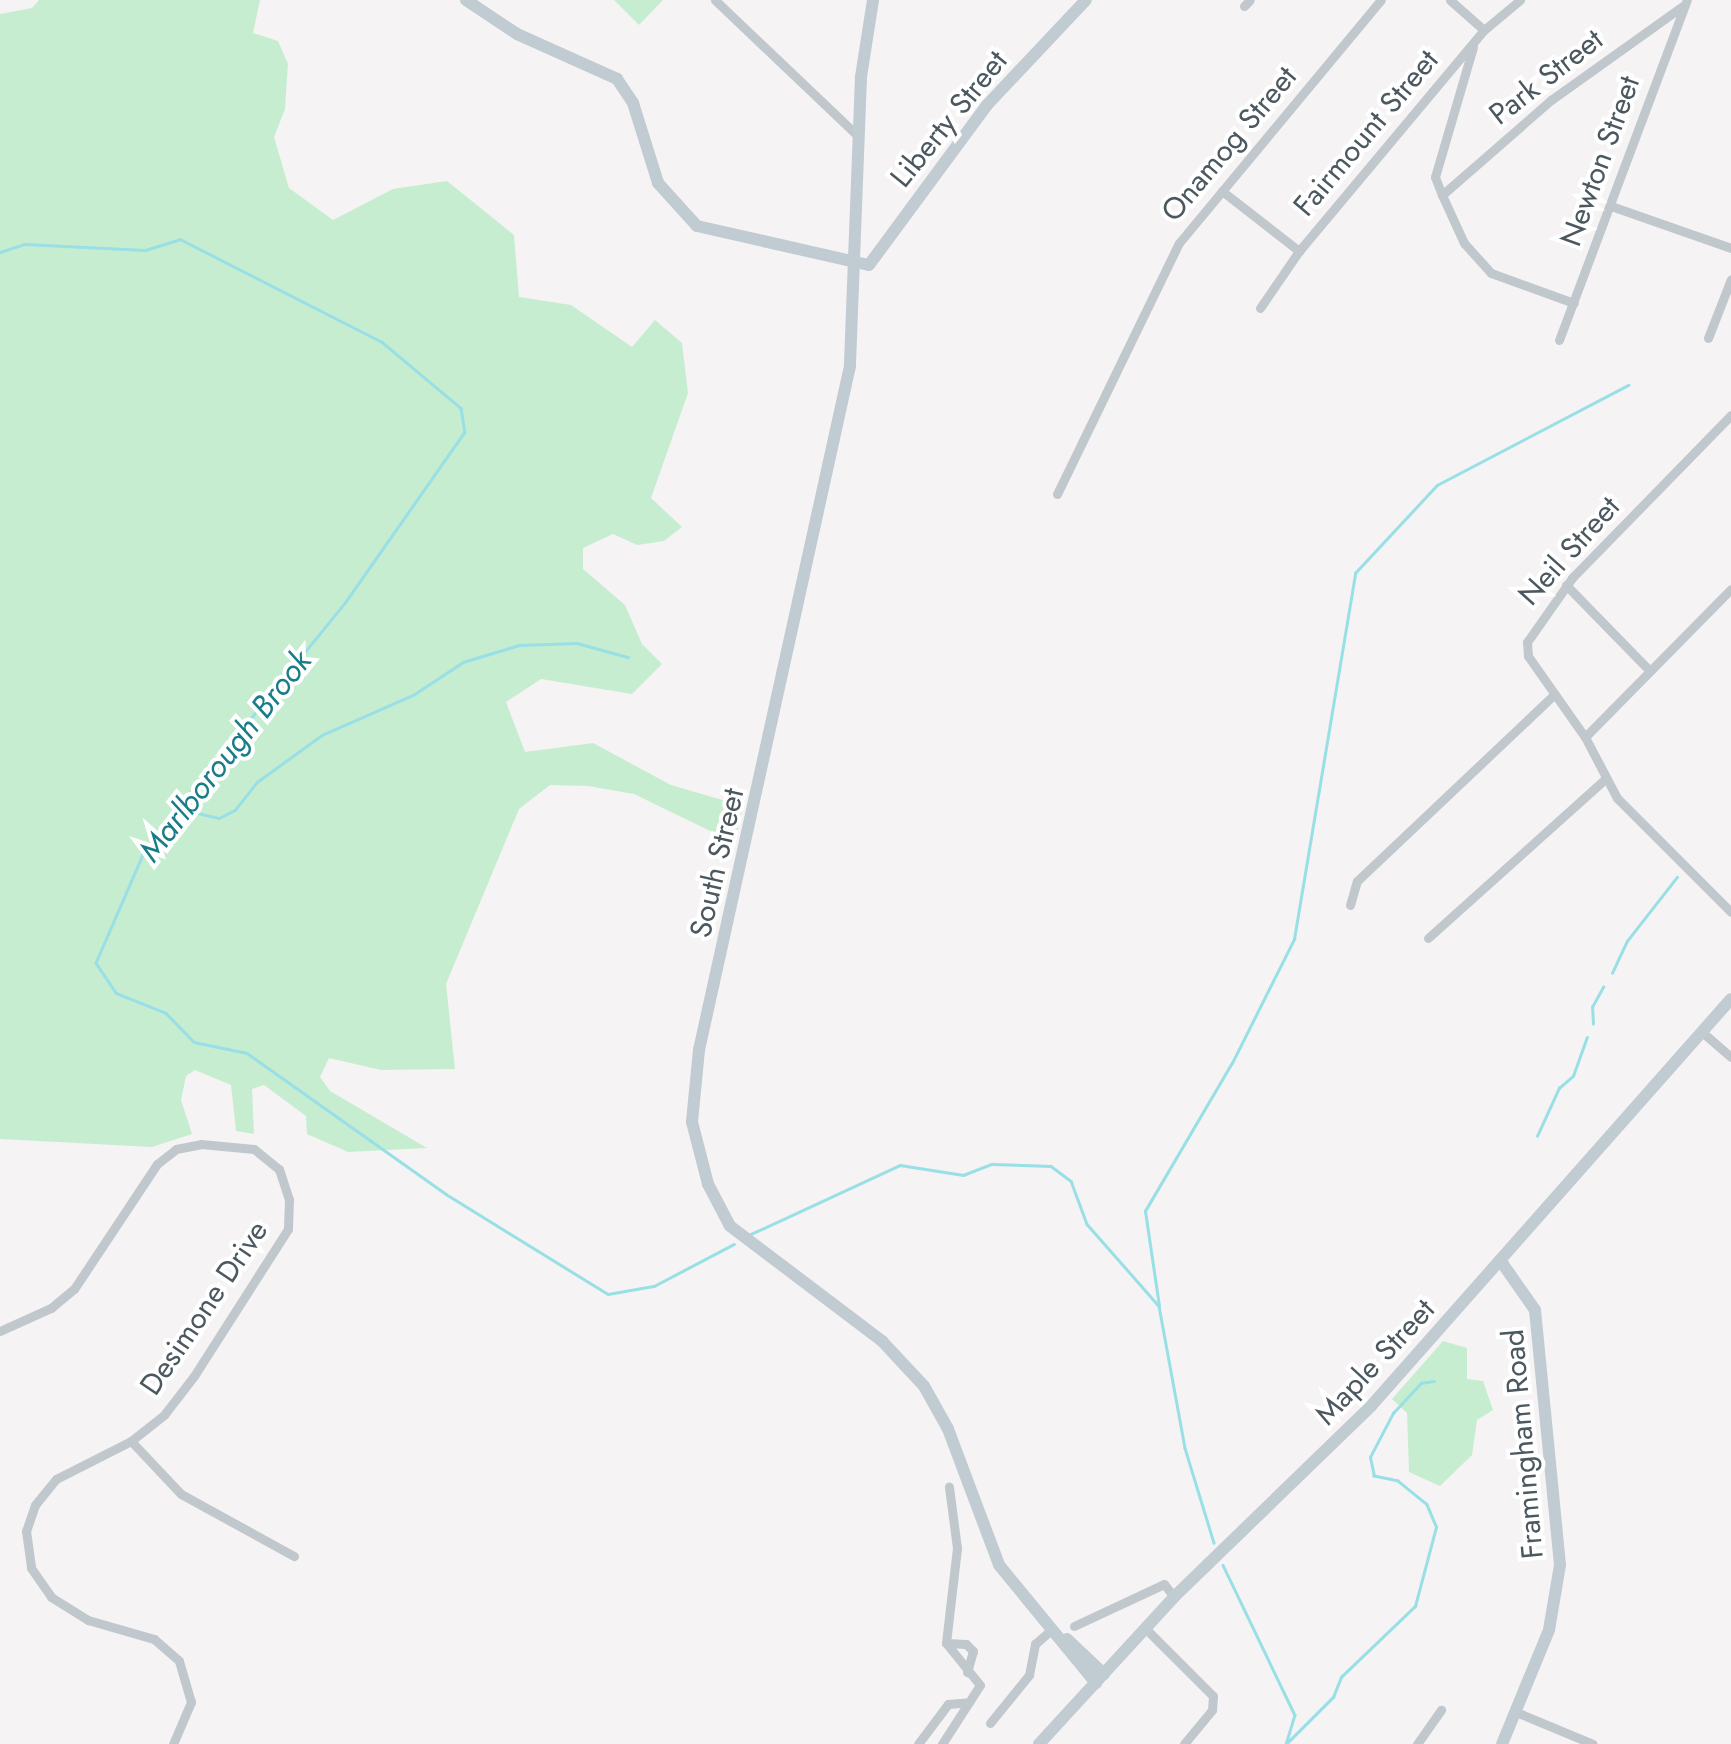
<!DOCTYPE html>
<html>
<head>
<meta charset="utf-8">
<style>
  body { margin:0 }
  #map { position:relative; width:1731px; height:1744px; overflow:hidden; background:#f5f3f3; font-family:Jost,sans-serif }
  div>[style] { position:absolute }
  .green>* { inset:0; background:#c7edd1 }
  .stream>* { height:2.5px; margin:-1.25px; padding:0 1.25px; transform-origin:1.25px; border-radius:1.25px; background:#98dfe6 }
  .street>* { height:9px; margin:-4.5px; padding:0 4.5px; transform-origin:4.5px; border-radius:4.5px; background:#c0c8cd }
  .secondary>* { height:12px; margin:-6px; padding:0 6px; transform-origin:6px; border-radius:6px; background:#c0cbd2 }
  span { translate:-50% -50%; white-space:nowrap; text-align:center; line-height:1.15; -webkit-text-stroke:8px #fff; paint-order:stroke }
  .street-label { font-size:30px; color:#4c585f }
  .water-label { font-size:32px; color:#187d87; font-style:italic }
</style>
</head>
<body>
<div id="map">
  <div class="green">
    <i style="clip-path:polygon(39px 0,260px 0,253px 33px,278px 41px,288px 64px,285px 109px,274px 137px,289px 188px,333px 220px,393px 189px,447px 181px,514px 235px,519px 297px,571px 305px,632px 347px,655px 320px,682px 343px,688px 393px,651px 498px,682px 527px,664px 541px,637px 545px,613px 534px,583px 548px,583px 569px,625px 605px,642px 644px,662px 664px,632px 694px,541px 679px,506px 702px,525px 752px,593px 743px,671px 785px,743px 806px,735px 843px,634px 794px,588px 786px,550px 785px,519px 809px,446px 984px,455px 1069px,381px 1070px,329px 1058px,320px 1077px,330px 1091px,427px 1148px,348px 1152px,307px 1134px,306px 1116px,264px 1085px,252px 1089px,254px 1134px,236px 1131px,231px 1085px,195px 1070px,186px 1076px,181px 1100px,192px 1134px,152px 1147px,0 1139px,0 14px,32px 8px)"></i>
    <i style="clip-path:polygon(614px 0,663px 0,639px 25px)"></i>
    <i style="clip-path:polygon(1443px 1341px,1467px 1348px,1467px 1379px,1483px 1381px,1493px 1410px,1477px 1420px,1472px 1455px,1440px 1486px,1409px 1472px,1407px 1413px,1392px 1399px)"></i>
  </div>
  <div class="stream">
    <i style="left:0;top:252px;width:25px;rotate:-18deg"></i>
    <i style="left:24px;top:244px;width:121px;rotate:2.8deg"></i>
    <i style="left:145px;top:250px;width:37px;rotate:-17deg"></i>
    <i style="left:180px;top:239px;width:227px;rotate:27deg"></i>
    <i style="left:382px;top:342px;width:103px;rotate:39.9deg"></i>
    <i style="left:461px;top:408px;width:24px;rotate:81deg"></i>
    <i style="left:465px;top:432px;width:208px;rotate:125deg"></i>
    <i style="left:346px;top:602px;width:317px;rotate:129.1deg"></i>
    <i style="left:146px;top:848px;width:125px;rotate:113.5deg"></i>
    <i style="left:96px;top:963px;width:36px;rotate:56deg"></i>
    <i style="left:116px;top:993px;width:54px;rotate:21.8deg"></i>
    <i style="left:166px;top:1013px;width:40px;rotate:46deg"></i>
    <i style="left:194px;top:1042px;width:54px;rotate:11.7deg"></i>
    <i style="left:247px;top:1053px;width:244px;rotate:35.3deg"></i>
    <i style="left:446px;top:1194px;width:190px;rotate:31.7deg"></i>
    <i style="left:608px;top:1294px;width:47px;rotate:-9.9deg"></i>
    <i style="left:654px;top:1286px;width:90px;rotate:-27.7deg"></i>
    <i style="left:180px;top:809px;width:40px;rotate:13deg"></i>
    <i style="left:219px;top:818px;width:18px;rotate:-27deg"></i>
    <i style="left:235px;top:810px;width:36px;rotate:-52deg"></i>
    <i style="left:257px;top:782px;width:80px;rotate:-35.9deg"></i>
    <i style="left:322px;top:735px;width:99px;rotate:-23.7deg"></i>
    <i style="left:413px;top:695px;width:60px;rotate:-33.4deg"></i>
    <i style="left:463px;top:662px;width:59px;rotate:-16.9deg"></i>
    <i style="left:519px;top:645px;width:58px;rotate:-2deg"></i>
    <i style="left:577px;top:643px;width:53px;rotate:15.4deg"></i>
    <i style="left:1612px;top:973px;width:35px;rotate:-65deg"></i>
    <i style="left:1627px;top:941px;width:81px;rotate:-52deg"></i>
    <i style="left:1593px;top:1024px;width:17px;rotate:-93deg"></i>
    <i style="left:1592px;top:1007px;width:23px;rotate:-61deg"></i>
    <i style="left:1537px;top:1136px;width:53px;rotate:-65.4deg"></i>
    <i style="left:1559px;top:1088px;width:18px;rotate:-41deg"></i>
    <i style="left:1573px;top:1076px;width:41px;rotate:-70.3deg"></i>
    <i style="left:751px;top:1234px;width:164px;rotate:-24.8deg"></i>
    <i style="left:900px;top:1165px;width:64px;rotate:9deg"></i>
    <i style="left:963px;top:1175px;width:31px;rotate:-21deg"></i>
    <i style="left:992px;top:1164px;width:59px;rotate:1.9deg"></i>
    <i style="left:1051px;top:1166px;width:25px;rotate:37deg"></i>
    <i style="left:1071px;top:1181px;width:46px;rotate:69.6deg"></i>
    <i style="left:1087px;top:1224px;width:109px;rotate:48.7deg"></i>
    <i style="left:1159px;top:1306px;width:144px;rotate:79.6deg"></i>
    <i style="left:1185px;top:1448px;width:99px;rotate:73deg"></i>
    <i style="left:1159px;top:1306px;width:96px;rotate:-98.4deg"></i>
    <i style="left:1145px;top:1211px;width:172px;rotate:-59.6deg"></i>
    <i style="left:1232px;top:1063px;width:139px;rotate:-63.4deg"></i>
    <i style="left:1294px;top:939px;width:371px;rotate:-80.5deg"></i>
    <i style="left:1355px;top:573px;width:120px;rotate:-47deg"></i>
    <i style="left:1437px;top:485px;width:216px;rotate:-27.6deg"></i>
    <i style="left:1223px;top:1565px;width:166px;rotate:64.4deg"></i>
    <i style="left:1295px;top:1715px;width:30px;rotate:107deg"></i>
    <i style="left:1288px;top:1742px;width:64px;rotate:-45deg"></i>
    <i style="left:1333px;top:1697px;width:22px;rotate:-68deg"></i>
    <i style="left:1341px;top:1677px;width:103px;rotate:-43.8deg"></i>
    <i style="left:1415px;top:1606px;width:82px;rotate:-75.1deg"></i>
    <i style="left:1436px;top:1527px;width:25px;rotate:-113deg"></i>
    <i style="left:1426px;top:1504px;width:36px;rotate:-141deg"></i>
    <i style="left:1398px;top:1481px;width:25px;rotate:-168deg"></i>
    <i style="left:1374px;top:1476px;width:19px;rotate:-102deg"></i>
    <i style="left:1370px;top:1457px;width:50px;rotate:-62.4deg"></i>
    <i style="left:1393px;top:1413px;width:41px;rotate:-47deg"></i>
    <i style="left:1421px;top:1383px;width:13px;rotate:-9deg"></i>
  </div>
  <div class="street">
    <i style="left:715px;top:0;width:197px;rotate:43.6deg"></i>
    <i style="left:1450px;top:0;width:45px;rotate:41.4deg"></i>
    <i style="left:1244px;top:6px;width:8px;rotate:-45deg"></i>
    <i style="left:1473px;top:47px;width:135px;rotate:106.3deg"></i>
    <i style="left:1435px;top:177px;width:19px;rotate:69deg"></i>
    <i style="left:1442px;top:195px;width:53px;rotate:65.4deg"></i>
    <i style="left:1464px;top:243px;width:40px;rotate:48deg"></i>
    <i style="left:1491px;top:273px;width:88px;rotate:19.9deg"></i>
    <i style="left:1222px;top:191px;width:98px;rotate:37.9deg"></i>
    <i style="left:1442px;top:195px;width:145px;rotate:-41.1deg"></i>
    <i style="left:1551px;top:100px;width:162px;rotate:-35.5deg"></i>
    <i style="left:1611px;top:206px;width:127px;rotate:19.3deg"></i>
    <i style="left:1260px;top:308px;width:69px;rotate:-55.6deg"></i>
    <i style="left:1299px;top:251px;width:288px;rotate:-50.1deg"></i>
    <i style="left:1484px;top:30px;width:47px;rotate:-39.8deg"></i>
    <i style="left:1708px;top:338px;width:63px;rotate:-68.7deg"></i>
    <i style="left:1559px;top:340px;width:363px;rotate:-69.4deg"></i>
    <i style="left:1731px;top:415px;width:228px;rotate:134.3deg"></i>
    <i style="left:1572px;top:578px;width:78px;rotate:125.1deg"></i>
    <i style="left:1527px;top:642px;width:14px;rotate:86deg"></i>
    <i style="left:1528px;top:656px;width:99px;rotate:54.9deg"></i>
    <i style="left:1585px;top:737px;width:69px;rotate:62.3deg"></i>
    <i style="left:1617px;top:798px;width:161px;rotate:45deg"></i>
    <i style="left:1057px;top:494px;width:279px;rotate:-64.1deg"></i>
    <i style="left:1179px;top:243px;width:316px;rotate:-50.3deg"></i>
    <i style="left:1566px;top:585px;width:120px;rotate:45.7deg"></i>
    <i style="left:1585px;top:737px;width:208px;rotate:-45.4deg"></i>
    <i style="left:1350px;top:905px;width:25px;rotate:-74deg"></i>
    <i style="left:1357px;top:881px;width:271px;rotate:-43.4deg"></i>
    <i style="left:1428px;top:938px;width:237px;rotate:-41.9deg"></i>
    <i style="left:1702px;top:1032px;width:38px;rotate:41deg"></i>
    <i style="left:0;top:1331px;width:56px;rotate:-24.3deg"></i>
    <i style="left:51px;top:1308px;width:30px;rotate:-40deg"></i>
    <i style="left:74px;top:1289px;width:150px;rotate:-56.4deg"></i>
    <i style="left:157px;top:1164px;width:24px;rotate:-38deg"></i>
    <i style="left:176px;top:1149px;width:25px;rotate:-11deg"></i>
    <i style="left:201px;top:1144px;width:53px;rotate:5.4deg"></i>
    <i style="left:254px;top:1149px;width:32px;rotate:39deg"></i>
    <i style="left:279px;top:1169px;width:32px;rotate:72deg"></i>
    <i style="left:289px;top:1199px;width:30px;rotate:92deg"></i>
    <i style="left:288px;top:1229px;width:174px;rotate:122.6deg"></i>
    <i style="left:194px;top:1376px;width:49px;rotate:127.6deg"></i>
    <i style="left:164px;top:1415px;width:42px;rotate:141.8deg"></i>
    <i style="left:131px;top:1441px;width:84px;rotate:153.1deg"></i>
    <i style="left:56px;top:1479px;width:33px;rotate:129deg"></i>
    <i style="left:35px;top:1505px;width:28px;rotate:109deg"></i>
    <i style="left:26px;top:1531px;width:37px;rotate:82deg"></i>
    <i style="left:31px;top:1568px;width:35px;rotate:55deg"></i>
    <i style="left:51px;top:1597px;width:44px;rotate:31.9deg"></i>
    <i style="left:88px;top:1620px;width:69px;rotate:16.1deg"></i>
    <i style="left:154px;top:1639px;width:33px;rotate:41deg"></i>
    <i style="left:179px;top:1661px;width:43px;rotate:73.7deg"></i>
    <i style="left:191px;top:1702px;width:46px;rotate:113.2deg"></i>
    <i style="left:131px;top:1441px;width:73px;rotate:46.7deg"></i>
    <i style="left:181px;top:1494px;width:129px;rotate:28.8deg"></i>
    <i style="left:1074px;top:1626px;width:99px;rotate:-25deg"></i>
    <i style="left:1164px;top:1584px;width:16px;rotate:52deg"></i>
    <i style="left:1145px;top:1628px;width:96px;rotate:45deg"></i>
    <i style="left:1213px;top:1696px;width:14px;rotate:94deg"></i>
    <i style="left:1212px;top:1710px;width:44px;rotate:129.5deg"></i>
    <i style="left:946px;top:1643px;width:20px;rotate:3deg"></i>
    <i style="left:966px;top:1644px;width:10px;rotate:45deg"></i>
    <i style="left:973px;top:1651px;width:22px;rotate:106deg"></i>
    <i style="left:1516px;top:1712px;width:83px;rotate:22.6deg"></i>
    <i style="left:990px;top:1723px;width:62px;rotate:-50.9deg"></i>
    <i style="left:1029px;top:1675px;width:32px;rotate:-79deg"></i>
    <i style="left:1035px;top:1644px;width:21px;rotate:-41deg"></i>
    <i style="left:918px;top:1744px;width:50px;rotate:-53.1deg"></i>
    <i style="left:948px;top:1704px;width:21px;rotate:-5deg"></i>
    <i style="left:942px;top:1744px;width:70px;rotate:-57.2deg"></i>
    <i style="left:980px;top:1685px;width:54px;rotate:-129deg"></i>
    <i style="left:946px;top:1643px;width:96px;rotate:-83.4deg"></i>
    <i style="left:957px;top:1548px;width:62px;rotate:-97.5deg"></i>
    <i style="left:1417px;top:1744px;width:42px;rotate:-54.8deg"></i>
  </div>
  <div class="secondary">
    <i style="left:466px;top:0;width:61px;rotate:33.7deg"></i>
    <i style="left:517px;top:34px;width:110px;rotate:24.2deg"></i>
    <i style="left:617px;top:79px;width:29px;rotate:56deg"></i>
    <i style="left:633px;top:103px;width:84px;rotate:72.6deg"></i>
    <i style="left:658px;top:183px;width:58px;rotate:47.8deg"></i>
    <i style="left:697px;top:226px;width:176px;rotate:12.8deg"></i>
    <i style="left:869px;top:265px;width:199px;rotate:-53.6deg"></i>
    <i style="left:987px;top:105px;width:144px;rotate:-46.7deg"></i>
    <i style="left:873px;top:0;width:78px;rotate:98.9deg"></i>
    <i style="left:861px;top:77px;width:289px;rotate:92.2deg"></i>
    <i style="left:850px;top:366px;width:700px;rotate:102.45deg"></i>
    <i style="left:699px;top:1050px;width:72px;rotate:95.6deg"></i>
    <i style="left:692px;top:1122px;width:64px;rotate:75.5deg"></i>
    <i style="left:708px;top:1184px;width:47px;rotate:62.4deg"></i>
    <i style="left:730px;top:1226px;width:191px;rotate:37.1deg"></i>
    <i style="left:882px;top:1341px;width:62px;rotate:47deg"></i>
    <i style="left:924px;top:1386px;width:49px;rotate:60.8deg"></i>
    <i style="left:948px;top:1429px;width:145px;rotate:69.4deg"></i>
    <i style="left:999px;top:1565px;width:153px;rotate:50.6deg"></i>
    <i style="left:1500px;top:1260px;width:61px;rotate:55deg"></i>
    <i style="left:1535px;top:1310px;width:256px;rotate:84.4deg"></i>
    <i style="left:1560px;top:1565px;width:66px;rotate:99.6deg"></i>
    <i style="left:1549px;top:1630px;width:123px;rotate:112.4deg"></i>
    <i style="left:1067px;top:1639px;width:51px;rotate:43.4deg"></i>
    <i style="left:1039px;top:1744px;width:200px;rotate:-47.4deg"></i>
    <i style="left:1174px;top:1597px;width:274px;rotate:-44.1deg"></i>
    <i style="left:1371px;top:1406px;width:543px;rotate:-48.51deg"></i>
  </div>
  <div class="street-label">
    <span style="left:1546px;top:77px;rotate:-38deg">Park Street</span>
    <span style="left:949px;top:119px;rotate:-51deg">Liberty Street</span>
    <span style="left:1366px;top:133px;rotate:-50deg">Fairmount Street</span>
    <span style="left:1229px;top:144px;rotate:-50deg">Onamog Street</span>
    <span style="left:1600px;top:161px;rotate:-70deg">Newton Street</span>
    <span style="left:1569px;top:551px;rotate:-48deg">Neil Street</span>
    <span style="left:717px;top:863px;rotate:-77deg">South Street</span>
    <span style="left:204px;top:1308px;rotate:-56deg">Desimone Drive</span>
    <span style="left:1375px;top:1362px;rotate:-47deg">Maple Street</span>
    <span style="left:1523px;top:1444px;rotate:-95deg">Framingham Road</span>
  </div>
  <div class="water-label">
    <span style="left:225px;top:756px;rotate:-52deg">Marlborough Brook</span>
  </div>
</div>
</body>
</html>
